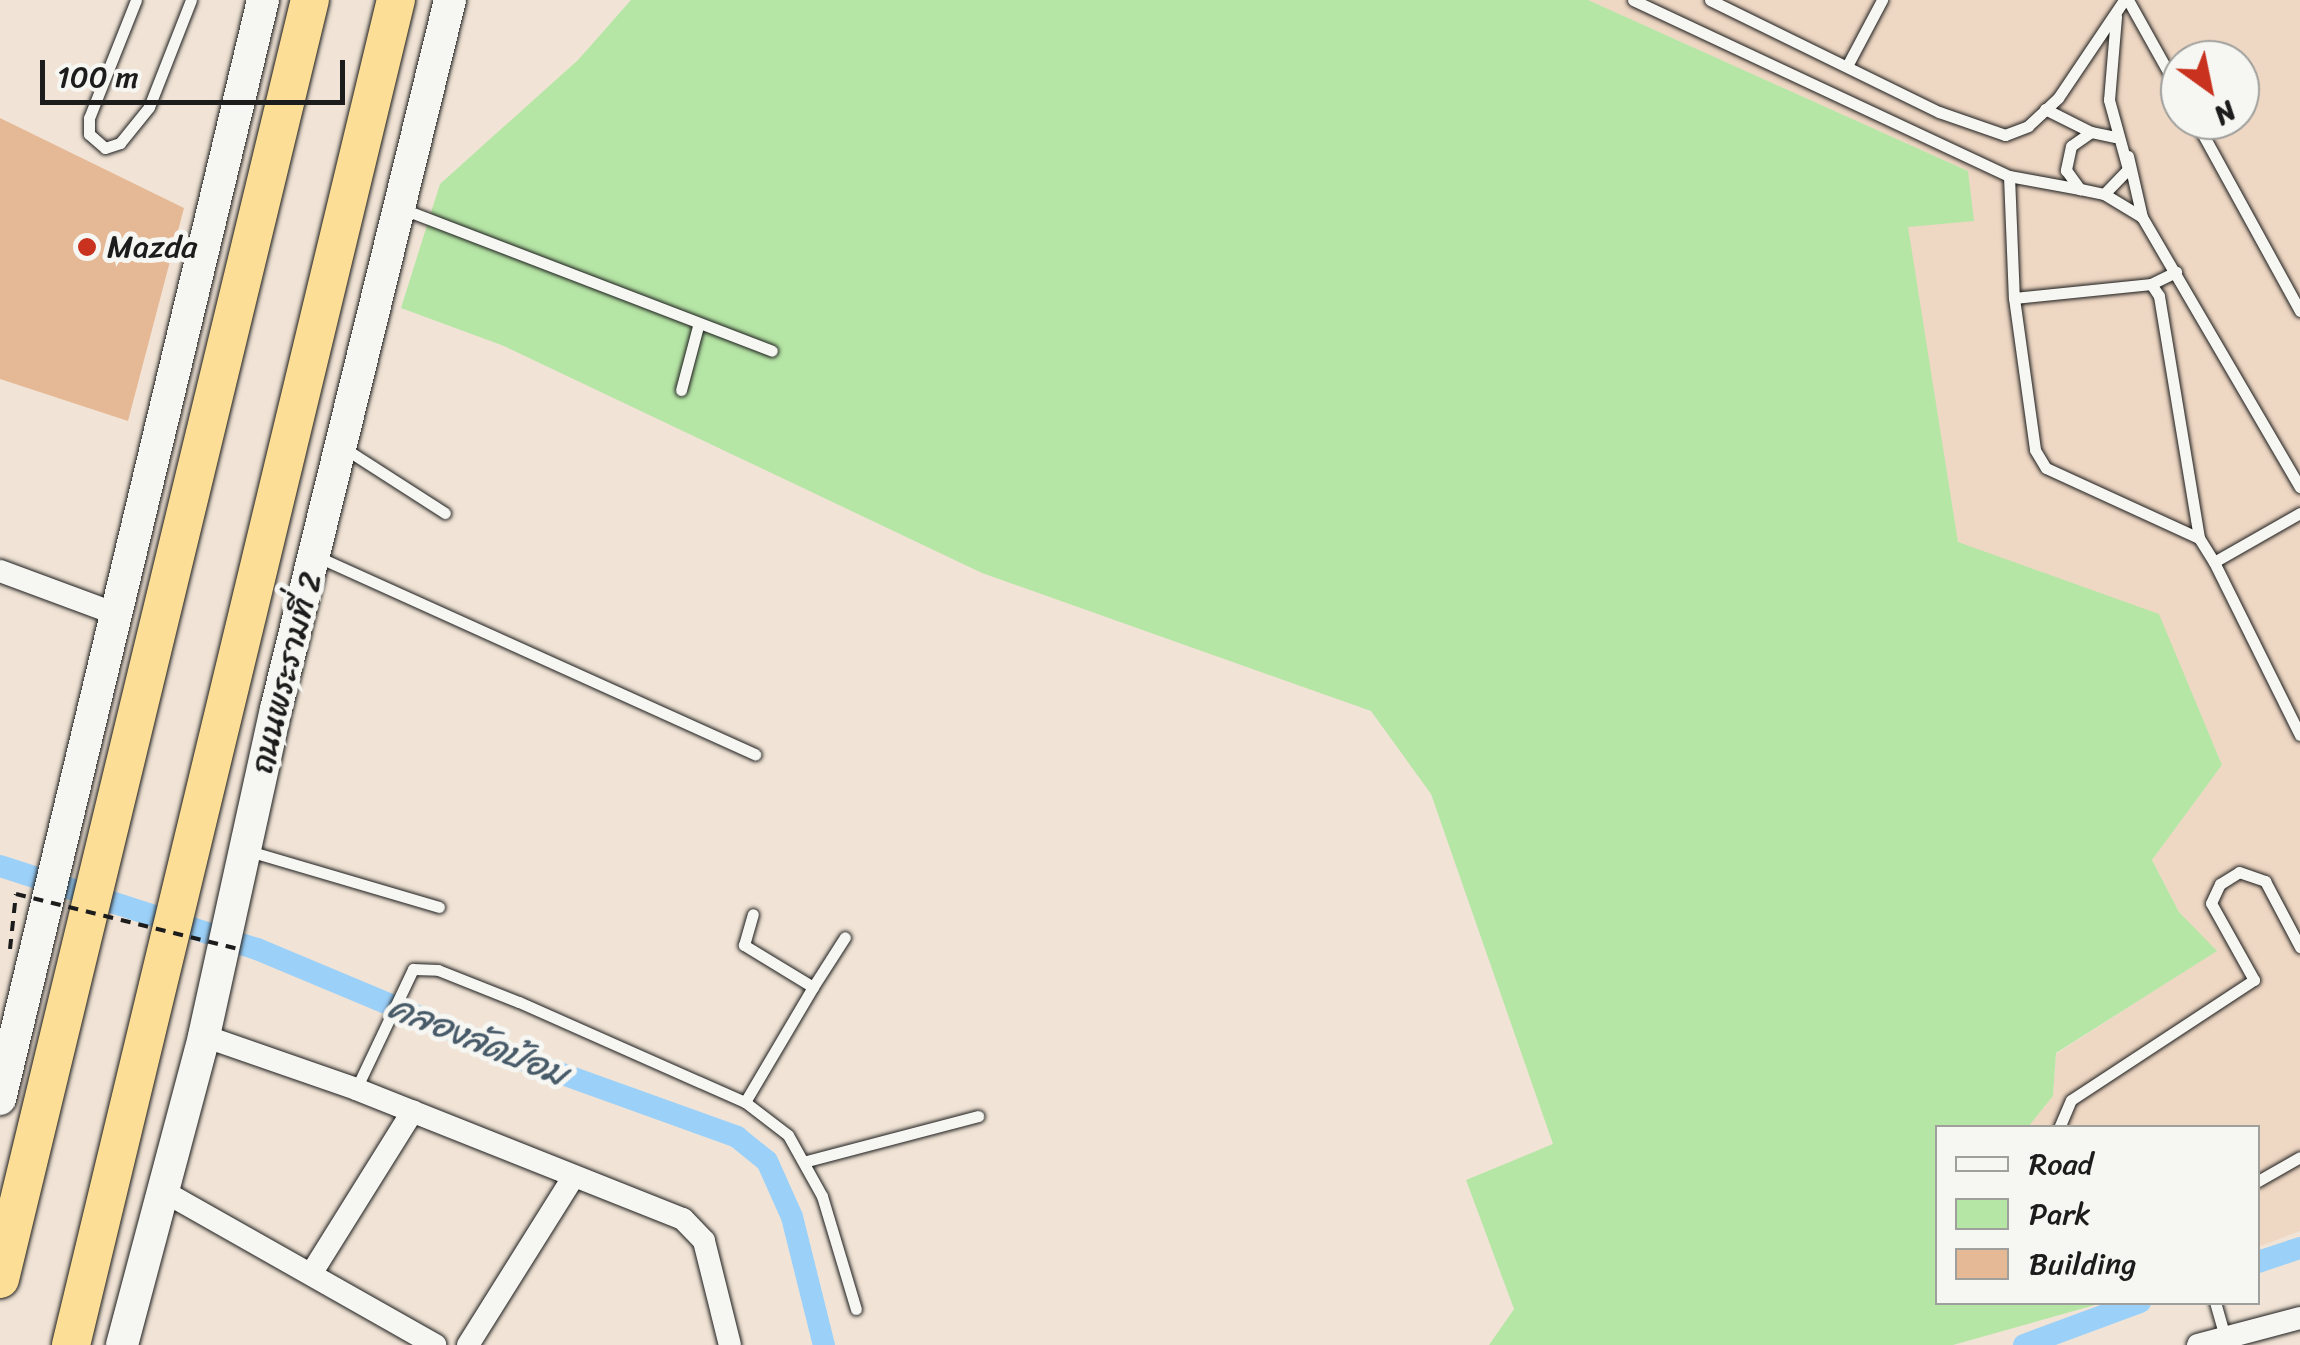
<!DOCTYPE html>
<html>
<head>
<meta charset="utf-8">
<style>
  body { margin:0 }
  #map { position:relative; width:2300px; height:1345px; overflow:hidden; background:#f1e4d6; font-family:Sriracha,"Playpen Sans Thai",sans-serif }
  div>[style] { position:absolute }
  .built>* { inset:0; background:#eed7c3 }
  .green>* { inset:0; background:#b6e6a6 }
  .canal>* { height:22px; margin:-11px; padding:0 11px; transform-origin:11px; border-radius:11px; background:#9bd0f9 }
  .building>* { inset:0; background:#e6b996 }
  .path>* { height:4px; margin-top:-2px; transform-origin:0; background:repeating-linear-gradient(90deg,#1c1c1c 0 10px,transparent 0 18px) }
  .roads { filter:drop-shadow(0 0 2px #1c1c1c) drop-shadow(0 0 2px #1c1c1c) }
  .service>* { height:11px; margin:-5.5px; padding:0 5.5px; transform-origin:5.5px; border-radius:5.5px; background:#f6f6f2 }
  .minor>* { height:22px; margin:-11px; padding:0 11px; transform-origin:11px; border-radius:11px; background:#f6f6f2 }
  .secondary>* { height:32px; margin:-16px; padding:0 16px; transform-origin:16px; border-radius:16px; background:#f6f6f2 }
  .trunk>* { height:38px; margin:-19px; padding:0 19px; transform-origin:19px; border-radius:19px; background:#fcde96 }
  .path-bridge>* { height:4px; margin-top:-2px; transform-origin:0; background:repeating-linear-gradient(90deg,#1c1c1c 0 10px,transparent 0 18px) }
  .dots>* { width:28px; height:28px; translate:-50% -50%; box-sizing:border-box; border:5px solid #f6f6f2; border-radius:50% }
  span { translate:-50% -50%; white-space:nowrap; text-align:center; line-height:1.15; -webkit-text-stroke:10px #f6f6f2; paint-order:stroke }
  .poi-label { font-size:32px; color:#1c1c1c }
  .left { translate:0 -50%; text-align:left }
  .street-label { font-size:32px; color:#1c1c1c }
  .water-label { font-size:35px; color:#485b69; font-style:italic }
  .legend { position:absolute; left:1935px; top:1125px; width:325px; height:180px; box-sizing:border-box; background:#f6f6f2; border:2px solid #9f9f9c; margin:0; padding:12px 18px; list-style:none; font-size:30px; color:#1c1c1c }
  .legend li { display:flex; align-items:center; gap:20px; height:50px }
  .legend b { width:50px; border:2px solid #9f9f9c }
  .north { position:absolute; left:2160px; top:40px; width:100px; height:100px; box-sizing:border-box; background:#f6f6f2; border:2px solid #9f9f9c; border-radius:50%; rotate:147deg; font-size:28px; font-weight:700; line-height:40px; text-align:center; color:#1c1c1c }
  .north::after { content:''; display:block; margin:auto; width:35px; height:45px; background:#c8321e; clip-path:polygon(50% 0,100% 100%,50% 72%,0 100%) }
  .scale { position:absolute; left:40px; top:60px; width:305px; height:45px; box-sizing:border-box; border:5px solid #1c1c1c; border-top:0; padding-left:12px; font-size:30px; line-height:35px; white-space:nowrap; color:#1c1c1c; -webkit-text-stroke:8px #f6f6f2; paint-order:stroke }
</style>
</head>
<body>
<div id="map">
  <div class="built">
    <i style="clip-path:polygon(evenodd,1588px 0,2300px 0,2300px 1231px,2258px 1247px,2258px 1128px,2028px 1127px,2053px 1096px,2056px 1054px,2216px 951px,2179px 912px,2152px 860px,2222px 765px,2158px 614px,1958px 543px,1907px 227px,1968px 171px,1588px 0,2180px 60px,2240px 60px,2240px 120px,2180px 120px,2180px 60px)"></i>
  </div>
  <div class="green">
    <i style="clip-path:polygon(631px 0,1588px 0,1968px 171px,1974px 221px,1908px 227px,1958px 542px,2159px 614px,2222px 765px,2152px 860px,2179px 912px,2217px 951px,2056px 1053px,2053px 1096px,2028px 1127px,1938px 1128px,1938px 1302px,2102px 1303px,1953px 1345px,1489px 1345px,1514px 1309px,1466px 1180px,1553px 1144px,1431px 794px,1371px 711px,982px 573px,504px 346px,401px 308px,440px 184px,578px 60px)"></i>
  </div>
  <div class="canal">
    <i style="left:0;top:866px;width:270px;rotate:17.9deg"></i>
    <i style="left:257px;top:949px;width:283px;rotate:22.7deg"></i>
    <i style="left:518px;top:1058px;width:233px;rotate:19.8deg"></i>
    <i style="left:737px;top:1137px;width:38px;rotate:39deg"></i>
    <i style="left:767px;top:1161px;width:61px;rotate:65.9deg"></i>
    <i style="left:792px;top:1217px;width:132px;rotate:76deg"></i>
    <i style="left:2258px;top:1262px;width:44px;rotate:-18.4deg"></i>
    <i style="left:2024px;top:1345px;width:124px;rotate:-20.3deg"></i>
  </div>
  <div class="building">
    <i style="clip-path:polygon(0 118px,184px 208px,128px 421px,0 379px)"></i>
  </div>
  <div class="path">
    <i style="left:10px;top:949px;width:55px;rotate:-83.8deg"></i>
  </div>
  <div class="roads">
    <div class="service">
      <i style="left:136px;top:0;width:127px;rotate:111.7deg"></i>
      <i style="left:89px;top:118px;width:16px;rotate:90deg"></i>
      <i style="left:89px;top:134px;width:21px;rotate:41deg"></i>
      <i style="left:105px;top:148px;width:16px;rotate:-18deg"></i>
      <i style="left:120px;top:143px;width:46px;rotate:-51.1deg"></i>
      <i style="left:149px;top:107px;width:115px;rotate:-68.6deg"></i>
      <i style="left:1633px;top:0;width:415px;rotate:25.1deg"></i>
      <i style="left:2009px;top:176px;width:72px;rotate:10.4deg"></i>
      <i style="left:1710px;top:0;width:255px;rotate:26.1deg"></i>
      <i style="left:1939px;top:112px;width:70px;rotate:19.2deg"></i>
      <i style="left:2005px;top:135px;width:25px;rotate:-21deg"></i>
      <i style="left:2028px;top:126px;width:41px;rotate:-43deg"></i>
      <i style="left:2058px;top:98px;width:118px;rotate:-56deg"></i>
      <i style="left:2128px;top:0;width:107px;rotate:60.8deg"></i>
      <i style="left:1847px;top:66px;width:75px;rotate:-62.1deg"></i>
      <i style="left:2045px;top:109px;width:51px;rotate:26.6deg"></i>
      <i style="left:2195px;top:120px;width:218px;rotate:61.2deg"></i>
      <i style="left:2115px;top:137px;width:25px;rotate:-168deg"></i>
      <i style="left:2091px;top:132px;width:24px;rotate:145deg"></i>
      <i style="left:2071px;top:146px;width:25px;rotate:102deg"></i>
      <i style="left:2066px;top:170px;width:24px;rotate:54deg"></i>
      <i style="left:2080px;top:189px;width:25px;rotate:12deg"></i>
      <i style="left:2104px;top:194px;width:35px;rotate:-46deg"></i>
      <i style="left:2128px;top:169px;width:72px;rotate:-105.4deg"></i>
      <i style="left:2109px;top:100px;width:84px;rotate:-85.2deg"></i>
      <i style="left:2128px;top:156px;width:63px;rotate:77.1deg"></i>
      <i style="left:2142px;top:217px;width:313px;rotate:59.7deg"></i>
      <i style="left:2009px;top:176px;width:122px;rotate:87.7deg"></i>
      <i style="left:2014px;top:298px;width:153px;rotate:82.1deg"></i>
      <i style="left:2035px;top:450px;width:21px;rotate:59deg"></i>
      <i style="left:2046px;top:468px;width:168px;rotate:24.6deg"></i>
      <i style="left:2199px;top:538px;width:28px;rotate:58deg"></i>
      <i style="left:2214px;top:562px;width:99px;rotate:-29.7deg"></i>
      <i style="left:2104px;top:194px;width:44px;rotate:31.2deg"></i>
      <i style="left:403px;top:209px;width:395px;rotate:21deg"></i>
      <i style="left:2151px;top:284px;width:28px;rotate:-26deg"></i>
      <i style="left:2014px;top:298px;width:138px;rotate:-5.8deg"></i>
      <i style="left:2151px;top:284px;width:14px;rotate:56deg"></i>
      <i style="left:2159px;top:296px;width:245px;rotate:80.6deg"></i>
      <i style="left:681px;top:390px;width:66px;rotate:-75.1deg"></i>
      <i style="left:344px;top:448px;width:120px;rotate:32.8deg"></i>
      <i style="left:316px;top:556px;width:482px;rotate:24.3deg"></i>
      <i style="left:2214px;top:562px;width:193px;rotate:63.6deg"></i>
      <i style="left:249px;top:851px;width:198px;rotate:16.4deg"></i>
      <i style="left:813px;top:987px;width:59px;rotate:-57.4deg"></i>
      <i style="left:356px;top:1089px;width:133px;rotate:-64.6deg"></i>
      <i style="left:413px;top:969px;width:25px;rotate:2deg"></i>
      <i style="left:438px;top:970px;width:87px;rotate:21.6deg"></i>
      <i style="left:519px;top:1002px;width:247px;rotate:23.9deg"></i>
      <i style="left:745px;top:1102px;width:54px;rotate:37.5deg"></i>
      <i style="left:788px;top:1135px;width:70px;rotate:60.9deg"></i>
      <i style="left:822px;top:1196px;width:118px;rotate:73.3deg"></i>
      <i style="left:745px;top:1102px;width:134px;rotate:-59.4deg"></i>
      <i style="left:813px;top:987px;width:81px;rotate:-148.7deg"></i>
      <i style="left:744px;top:945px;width:32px;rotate:-74deg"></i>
      <i style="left:2059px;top:1128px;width:30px;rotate:-67deg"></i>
      <i style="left:2071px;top:1100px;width:219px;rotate:-33.3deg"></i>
      <i style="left:2254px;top:980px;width:88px;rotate:-119.2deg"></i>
      <i style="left:2211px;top:903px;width:21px;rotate:-65deg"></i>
      <i style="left:2220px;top:884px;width:22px;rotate:-32deg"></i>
      <i style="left:2239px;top:872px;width:28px;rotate:19deg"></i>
      <i style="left:2265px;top:881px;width:75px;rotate:62.1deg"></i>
      <i style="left:807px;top:1161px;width:177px;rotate:-14.7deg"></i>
      <i style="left:2258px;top:1181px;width:48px;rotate:-29.7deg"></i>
      <i style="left:2215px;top:1302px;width:37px;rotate:74deg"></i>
    </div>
    <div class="minor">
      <i style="left:0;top:571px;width:124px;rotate:20.3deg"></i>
      <i style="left:204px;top:1036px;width:161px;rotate:19.2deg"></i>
      <i style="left:356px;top:1089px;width:352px;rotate:21.7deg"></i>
      <i style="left:683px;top:1219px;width:30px;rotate:46deg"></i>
      <i style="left:704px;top:1241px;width:107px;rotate:76deg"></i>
      <i style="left:163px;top:1191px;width:313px;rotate:29.5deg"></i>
      <i style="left:311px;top:1274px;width:192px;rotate:-58deg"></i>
      <i style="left:468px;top:1345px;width:199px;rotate:-57.9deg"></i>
      <i style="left:2198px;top:1345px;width:106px;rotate:-14.8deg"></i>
    </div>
    <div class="secondary">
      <i style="left:0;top:1099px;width:1130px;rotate:-76.54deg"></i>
      <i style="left:122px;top:1345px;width:320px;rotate:-75.1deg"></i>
      <i style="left:204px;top:1036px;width:335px;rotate:-77.6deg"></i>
      <i style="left:276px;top:709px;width:730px;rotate:-76.21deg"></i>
    </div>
    <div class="trunk">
      <i style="left:0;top:1279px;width:1316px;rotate:-76.38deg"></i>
      <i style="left:71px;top:1345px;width:1384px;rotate:-76.42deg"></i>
    </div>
  </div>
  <div class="path-bridge">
    <i style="left:16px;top:894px;width:226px;rotate:13.9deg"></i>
  </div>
  <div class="dots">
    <i style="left:87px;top:247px;background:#c8321e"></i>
  </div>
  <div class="poi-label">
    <span class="left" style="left:107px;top:247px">Mazda</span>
  </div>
  <div class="street-label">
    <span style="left:287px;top:673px;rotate:-76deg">ถนนพระรามที่ 2</span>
  </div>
  <div class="water-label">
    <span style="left:478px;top:1040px;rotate:22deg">คลองลัดป้อม</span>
  </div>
  <ul class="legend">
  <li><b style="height:12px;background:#f6f6f2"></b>Road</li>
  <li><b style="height:28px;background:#b6e6a6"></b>Park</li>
  <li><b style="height:28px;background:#e6b996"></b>Building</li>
  </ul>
  <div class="north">N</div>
  <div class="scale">100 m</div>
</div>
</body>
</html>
